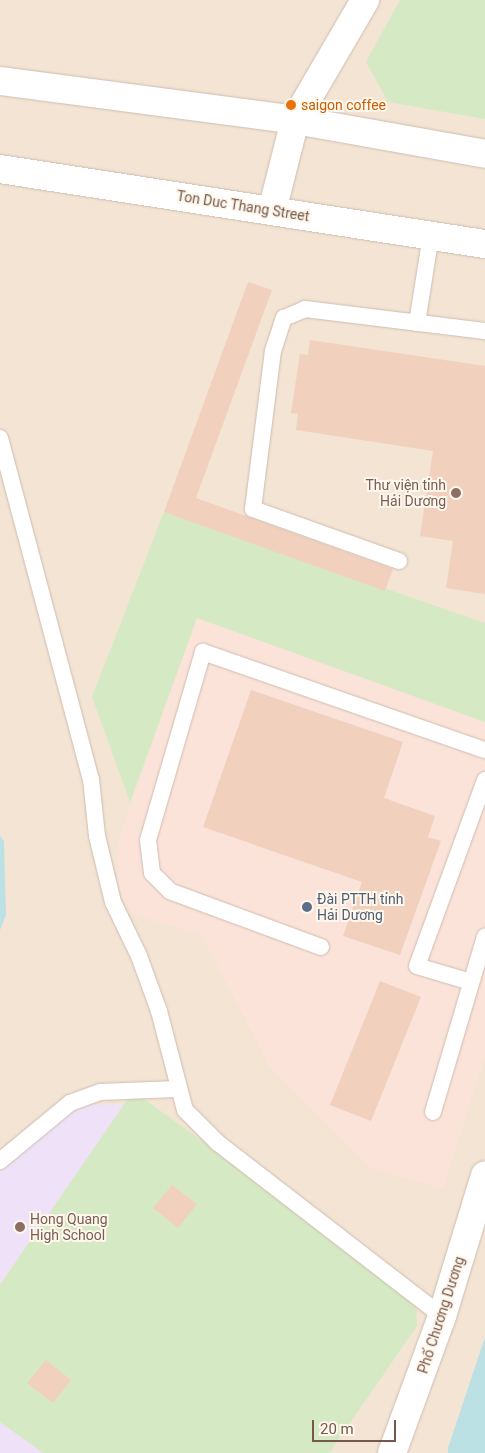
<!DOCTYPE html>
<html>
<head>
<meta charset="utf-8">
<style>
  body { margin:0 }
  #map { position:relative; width:485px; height:1453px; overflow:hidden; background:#fcf2e6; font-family:Roboto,sans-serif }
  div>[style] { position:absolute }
  .residential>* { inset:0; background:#f3e4d4 }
  .commercial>* { inset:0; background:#fce3da }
  .education>* { inset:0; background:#efe2f8 }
  .green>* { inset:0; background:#d5e9c4 }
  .water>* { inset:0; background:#bbe1e5 }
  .building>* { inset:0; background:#f1d0be }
  .roads { filter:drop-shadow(0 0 1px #cfbcaf) drop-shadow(0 0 1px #cfbcaf) }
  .service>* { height:16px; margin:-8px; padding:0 8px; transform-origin:8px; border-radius:8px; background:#fff }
  .minor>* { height:28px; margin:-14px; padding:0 14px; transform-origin:14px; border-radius:14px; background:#fff }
  .tertiary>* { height:28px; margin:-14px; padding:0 14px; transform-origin:14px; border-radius:14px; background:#fff }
  .dots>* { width:14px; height:14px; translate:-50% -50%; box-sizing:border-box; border:2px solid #fff7ec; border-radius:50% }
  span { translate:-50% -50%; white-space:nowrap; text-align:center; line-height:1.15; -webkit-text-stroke:4px #fff7ec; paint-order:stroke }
  .food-label { font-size:14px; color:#c56008 }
  .left { translate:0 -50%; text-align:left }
  .street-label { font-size:14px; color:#75584b }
  .education-label { font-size:14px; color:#785e54 }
  .right { translate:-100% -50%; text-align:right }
  .service-label { font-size:14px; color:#4e5e75 }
  .scale { position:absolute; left:312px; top:1420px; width:84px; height:22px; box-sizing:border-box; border:2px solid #75584b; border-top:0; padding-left:6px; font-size:15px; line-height:18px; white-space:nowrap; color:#75584b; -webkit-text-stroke:4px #fff7ec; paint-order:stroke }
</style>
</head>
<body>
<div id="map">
  <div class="residential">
    <i style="clip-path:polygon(0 0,485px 0,485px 1453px,0 1453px)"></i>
  </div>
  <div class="commercial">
    <i style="clip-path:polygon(197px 618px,485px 722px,485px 1056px,443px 1189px,371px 1168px,270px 1068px,202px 935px,135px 915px,122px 898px,117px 873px,118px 841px)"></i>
  </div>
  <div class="education">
    <i style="clip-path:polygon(126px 1104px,0 1284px,0 1170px,68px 1114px,90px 1105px)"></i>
    <i style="clip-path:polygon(0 1422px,43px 1453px,0 1453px)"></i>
  </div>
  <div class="green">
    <i style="clip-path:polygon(400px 0,485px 0,485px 119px,388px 102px,366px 62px)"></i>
    <i style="clip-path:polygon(164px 512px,485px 623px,485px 722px,197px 618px,130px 802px,92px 697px)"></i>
    <i style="clip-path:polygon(133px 1091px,416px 1295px,417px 1326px,329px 1453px,43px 1453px,0 1422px,0 1285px)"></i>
  </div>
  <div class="water">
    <i style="clip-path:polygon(0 836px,4px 841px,6px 915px,0 930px)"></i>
    <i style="clip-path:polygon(485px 1337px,485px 1453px,448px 1453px,448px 1448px)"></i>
  </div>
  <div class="building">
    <i style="clip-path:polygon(248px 282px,272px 290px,196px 498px,393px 569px,385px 591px,164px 512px)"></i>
    <i style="clip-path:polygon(310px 340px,485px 366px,485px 594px,446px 588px,453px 541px,420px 536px,433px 451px,296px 430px,298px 414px,291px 413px,300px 354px,308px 355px)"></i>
    <i style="clip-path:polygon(251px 690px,403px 742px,384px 798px,435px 816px,428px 837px,441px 841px,400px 955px,343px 936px,362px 882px,203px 827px)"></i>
    <i style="clip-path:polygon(380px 981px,421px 997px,371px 1121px,330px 1105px)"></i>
    <i style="clip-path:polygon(172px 1185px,197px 1204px,178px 1228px,153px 1208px)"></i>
    <i style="clip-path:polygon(46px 1360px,71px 1380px,53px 1403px,27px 1383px)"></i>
  </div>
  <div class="roads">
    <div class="service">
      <i style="left:417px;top:323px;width:89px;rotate:-81deg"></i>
      <i style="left:0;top:438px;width:353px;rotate:75.1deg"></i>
      <i style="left:91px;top:779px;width:57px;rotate:84deg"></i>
      <i style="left:97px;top:836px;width:68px;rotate:76.4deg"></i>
      <i style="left:113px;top:902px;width:60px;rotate:64.3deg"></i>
      <i style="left:139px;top:956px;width:59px;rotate:70deg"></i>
      <i style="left:159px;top:1011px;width:102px;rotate:75.3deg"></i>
      <i style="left:185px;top:1110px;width:47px;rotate:45deg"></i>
      <i style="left:218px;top:1143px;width:283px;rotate:37.7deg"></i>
      <i style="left:399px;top:561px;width:155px;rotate:-160.4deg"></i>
      <i style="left:253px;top:509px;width:159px;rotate:-82.8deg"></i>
      <i style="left:273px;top:351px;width:35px;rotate:-72deg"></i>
      <i style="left:284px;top:318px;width:23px;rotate:-23deg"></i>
      <i style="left:305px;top:309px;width:181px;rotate:7deg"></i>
      <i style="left:321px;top:947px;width:161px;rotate:-159.7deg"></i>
      <i style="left:170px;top:891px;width:25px;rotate:-135deg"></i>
      <i style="left:152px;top:873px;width:33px;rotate:-97deg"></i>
      <i style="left:148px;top:840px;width:196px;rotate:-73.7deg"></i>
      <i style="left:203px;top:652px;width:299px;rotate:19.2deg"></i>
      <i style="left:471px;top:982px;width:56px;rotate:-163.5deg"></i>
      <i style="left:417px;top:966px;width:198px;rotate:-69.9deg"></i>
      <i style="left:433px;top:1112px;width:183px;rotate:-73.5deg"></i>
      <i style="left:0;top:1161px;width:91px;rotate:-39.6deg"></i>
      <i style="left:70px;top:1103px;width:32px;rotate:-20deg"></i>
      <i style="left:100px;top:1092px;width:77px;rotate:-2.2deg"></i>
    </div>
    <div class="minor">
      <i style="left:272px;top:211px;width:94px;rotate:-75.8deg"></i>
      <i style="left:295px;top:120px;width:139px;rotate:-59.7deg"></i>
      <i style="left:392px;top:1453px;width:146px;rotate:-69.9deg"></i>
      <i style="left:442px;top:1316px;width:147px;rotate:-73deg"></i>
    </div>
    <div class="tertiary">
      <i style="left:0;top:81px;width:298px;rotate:7.5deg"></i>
      <i style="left:295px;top:120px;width:193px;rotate:10.1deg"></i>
      <i style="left:0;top:169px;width:491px;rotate:8.8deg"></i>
    </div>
  </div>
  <div class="dots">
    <i style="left:291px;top:105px;background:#e8710a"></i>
    <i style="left:456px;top:493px;background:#8d6e63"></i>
    <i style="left:307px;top:907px;background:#5c6f8a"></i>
    <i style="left:20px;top:1227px;background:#8d6e63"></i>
  </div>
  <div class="food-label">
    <span class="left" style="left:301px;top:105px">saigon coffee</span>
  </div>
  <div class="street-label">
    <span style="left:243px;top:206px;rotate:9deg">Ton Duc Thang Street</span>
    <span style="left:441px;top:1315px;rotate:-72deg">Phố Chương Dương</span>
  </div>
  <div class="education-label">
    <span class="right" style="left:446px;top:493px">Thư viện tỉnh<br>Hải Dương</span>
    <span class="left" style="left:30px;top:1227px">Hong Quang<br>High School</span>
  </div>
  <div class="service-label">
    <span class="left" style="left:317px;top:907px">Đài PTTH tỉnh<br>Hải Dương</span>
  </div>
  <div class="scale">20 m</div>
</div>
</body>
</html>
